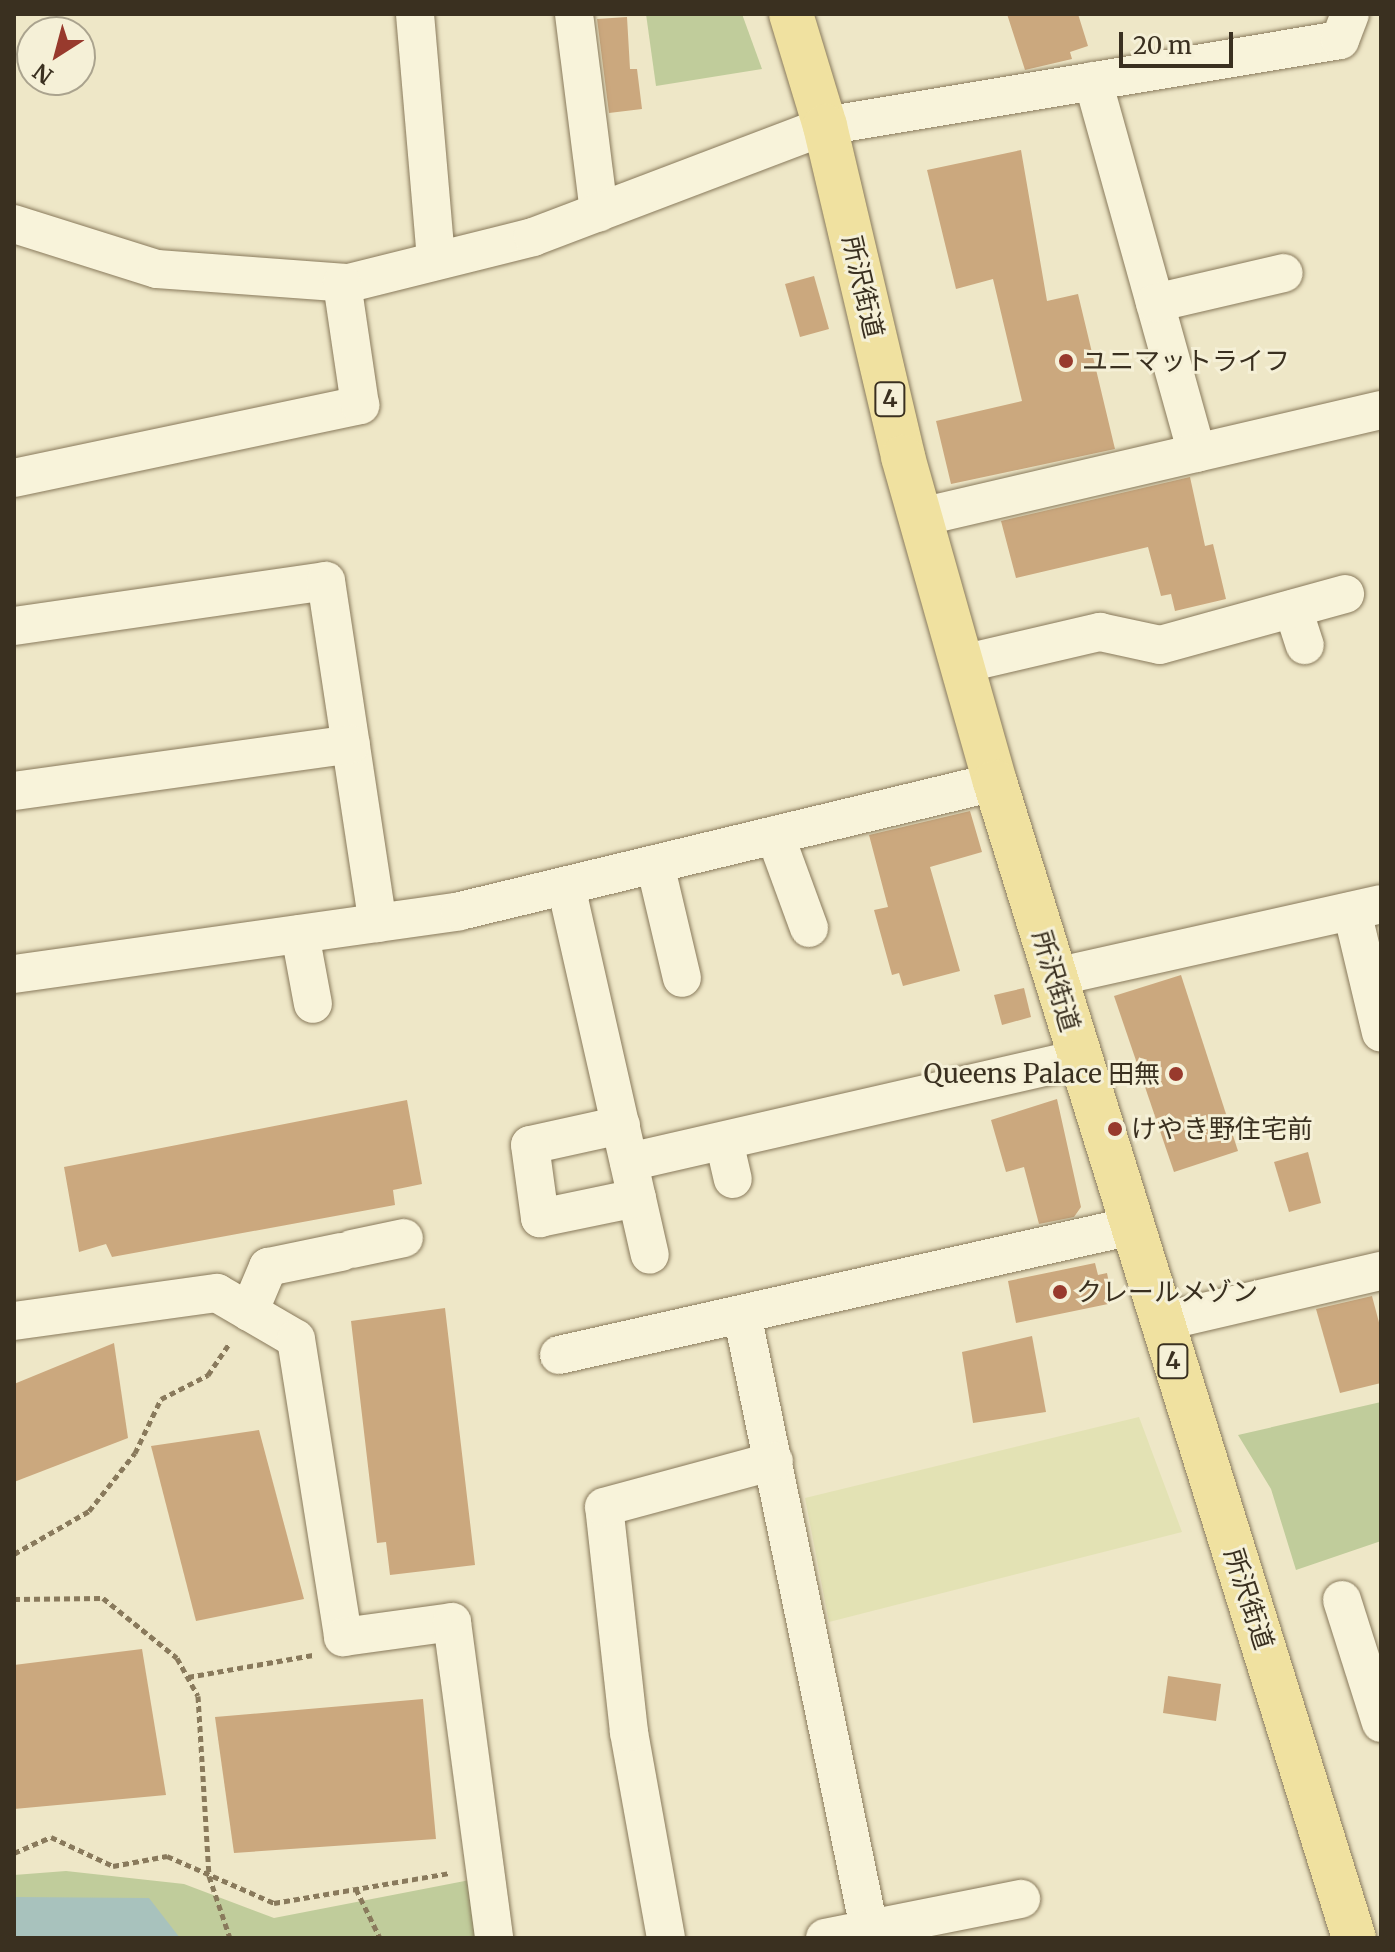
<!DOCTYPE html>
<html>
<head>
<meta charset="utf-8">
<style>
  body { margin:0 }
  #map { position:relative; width:1395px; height:1952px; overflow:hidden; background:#eee7c7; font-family:Merriweather,"Noto Sans JP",serif }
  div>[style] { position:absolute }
  .farmland>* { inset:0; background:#e3e2b4 }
  .green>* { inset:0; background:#c0cc9b }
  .water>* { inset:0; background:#a8c2bd }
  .building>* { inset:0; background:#cba87e }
  .path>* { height:5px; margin-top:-2.5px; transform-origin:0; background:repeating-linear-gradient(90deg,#897a5c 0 6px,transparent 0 10px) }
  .roads { filter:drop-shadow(0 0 2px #897a5c) drop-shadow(0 0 2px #897a5c) }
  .minor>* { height:38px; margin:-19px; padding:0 19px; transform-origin:19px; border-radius:19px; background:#f8f3da }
  .major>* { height:44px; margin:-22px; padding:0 22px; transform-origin:22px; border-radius:22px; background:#f0e1a0 }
  .dots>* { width:22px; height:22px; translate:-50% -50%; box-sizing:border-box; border:4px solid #f5f0d7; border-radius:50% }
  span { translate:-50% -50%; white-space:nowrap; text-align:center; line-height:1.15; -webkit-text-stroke:6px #f5f0d7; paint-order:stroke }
  .shield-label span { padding:2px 6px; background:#f5f0d7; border:2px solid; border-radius:6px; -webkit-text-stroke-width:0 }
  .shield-label { font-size:24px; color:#3a3020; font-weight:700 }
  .street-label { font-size:26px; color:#3a3020 }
  .poi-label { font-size:26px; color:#3a3020 }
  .left { translate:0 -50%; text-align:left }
  .right { translate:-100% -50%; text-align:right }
  .frame { position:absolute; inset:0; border:16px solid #3a3020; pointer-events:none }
  .north { position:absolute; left:16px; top:16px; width:80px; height:80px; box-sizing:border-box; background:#f5f0d7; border:2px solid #aaa38e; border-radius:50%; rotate:216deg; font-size:22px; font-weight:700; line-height:32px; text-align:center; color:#3a3020 }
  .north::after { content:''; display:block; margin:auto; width:28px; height:36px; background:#983a2d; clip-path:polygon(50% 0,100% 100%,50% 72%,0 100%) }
  .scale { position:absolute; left:1119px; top:32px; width:114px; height:36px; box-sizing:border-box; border:4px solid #3a3020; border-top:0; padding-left:10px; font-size:24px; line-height:28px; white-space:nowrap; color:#3a3020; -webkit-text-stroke:6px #f5f0d7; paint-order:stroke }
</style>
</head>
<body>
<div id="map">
  <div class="farmland">
    <i style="clip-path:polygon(1139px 1417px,1182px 1532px,829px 1622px,805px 1498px)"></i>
  </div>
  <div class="green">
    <i style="clip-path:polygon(646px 14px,742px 14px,762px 69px,656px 86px)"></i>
    <i style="clip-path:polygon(1381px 1402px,1381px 1541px,1296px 1570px,1271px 1489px,1238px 1435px)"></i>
    <i style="clip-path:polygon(66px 1871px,184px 1884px,274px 1918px,475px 1879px,481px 1938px,14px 1938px,14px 1875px)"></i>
  </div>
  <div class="water">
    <i style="clip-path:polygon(14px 1897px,149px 1898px,180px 1938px,14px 1938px)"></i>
  </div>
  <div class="building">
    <i style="clip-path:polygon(1007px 14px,1078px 14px,1088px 46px,1070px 52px,1072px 59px,1025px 70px)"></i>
    <i style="clip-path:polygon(627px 17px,630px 69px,637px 69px,642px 109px,609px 113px,597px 19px)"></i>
    <i style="clip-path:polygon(1021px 150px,1047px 301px,1078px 294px,1115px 449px,951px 484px,936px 421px,1022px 401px,993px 279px,956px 289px,927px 170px)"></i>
    <i style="clip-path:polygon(814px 276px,829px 329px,800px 337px,785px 284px)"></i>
    <i style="clip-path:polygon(1190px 477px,1205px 546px,1213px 544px,1226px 599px,1175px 611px,1171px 594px,1161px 596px,1148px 547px,1016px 578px,1001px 521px)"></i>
    <i style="clip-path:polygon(970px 811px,982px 852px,930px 867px,960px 971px,903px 986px,899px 973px,892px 975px,874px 910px,888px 907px,869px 835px)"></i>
    <i style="clip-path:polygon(1181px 975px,1238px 1151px,1174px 1172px,1114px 996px)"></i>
    <i style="clip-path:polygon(1024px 988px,1031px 1017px,1002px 1025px,994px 995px)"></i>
    <i style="clip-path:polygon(1057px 1099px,1081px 1207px,1074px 1217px,1039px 1224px,1024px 1167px,1006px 1172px,991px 1120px)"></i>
    <i style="clip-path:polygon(407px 1100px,422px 1184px,393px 1190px,395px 1205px,112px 1257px,106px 1244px,79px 1252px,64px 1167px)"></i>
    <i style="clip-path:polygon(1308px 1152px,1321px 1203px,1289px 1212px,1274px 1162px)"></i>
    <i style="clip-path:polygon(1095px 1263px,1098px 1275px,1107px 1273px,1113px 1303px,1016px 1323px,1008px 1281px)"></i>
    <i style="clip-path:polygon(1372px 1296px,1381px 1330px,1381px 1383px,1340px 1393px,1316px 1309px)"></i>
    <i style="clip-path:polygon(445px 1308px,475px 1565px,390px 1575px,386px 1542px,377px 1543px,351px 1321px)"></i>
    <i style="clip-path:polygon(1032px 1336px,1046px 1412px,973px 1423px,962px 1352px)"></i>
    <i style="clip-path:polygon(114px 1343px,128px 1438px,14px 1482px,14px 1384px)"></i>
    <i style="clip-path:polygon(259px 1430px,304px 1599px,196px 1621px,151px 1446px)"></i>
    <i style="clip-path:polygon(142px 1649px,166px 1795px,14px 1809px,14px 1665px)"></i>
    <i style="clip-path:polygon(1168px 1676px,1221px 1684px,1216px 1721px,1163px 1713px)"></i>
    <i style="clip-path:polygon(423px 1699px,436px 1839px,234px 1853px,215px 1717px)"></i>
  </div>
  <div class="path">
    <i style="left:14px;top:1554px;width:86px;rotate:-29.8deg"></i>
    <i style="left:89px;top:1511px;width:74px;rotate:-51.6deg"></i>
    <i style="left:135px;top:1453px;width:60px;rotate:-64.3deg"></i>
    <i style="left:161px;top:1399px;width:53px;rotate:-27.1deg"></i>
    <i style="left:208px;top:1375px;width:37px;rotate:-56deg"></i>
    <i style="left:14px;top:1599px;width:89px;rotate:-0.6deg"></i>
    <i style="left:103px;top:1598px;width:95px;rotate:39deg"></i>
    <i style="left:177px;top:1658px;width:43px;rotate:61.1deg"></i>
    <i style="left:198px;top:1696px;width:180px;rotate:86.5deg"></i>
    <i style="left:209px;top:1876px;width:65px;rotate:71.3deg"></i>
    <i style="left:188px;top:1677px;width:127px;rotate:-10deg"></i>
    <i style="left:14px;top:1853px;width:40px;rotate:-23.4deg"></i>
    <i style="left:51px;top:1837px;width:68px;rotate:25.1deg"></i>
    <i style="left:113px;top:1866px;width:55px;rotate:-10.5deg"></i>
    <i style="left:167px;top:1856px;width:117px;rotate:23.7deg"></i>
    <i style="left:274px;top:1903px;width:179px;rotate:-9.7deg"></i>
    <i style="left:356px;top:1889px;width:55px;rotate:63.9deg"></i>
  </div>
  <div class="roads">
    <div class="minor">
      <i style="left:415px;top:14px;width:244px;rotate:85.1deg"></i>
      <i style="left:574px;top:14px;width:200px;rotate:82.8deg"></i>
      <i style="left:1093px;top:81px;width:386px;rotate:74.4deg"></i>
      <i style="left:14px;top:224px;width:150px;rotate:17.5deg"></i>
      <i style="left:157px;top:269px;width:193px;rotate:4.2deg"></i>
      <i style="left:349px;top:283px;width:190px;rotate:-14deg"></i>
      <i style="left:533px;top:237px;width:312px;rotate:-20.8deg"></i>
      <i style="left:825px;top:126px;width:522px;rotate:-9.48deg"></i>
      <i style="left:1340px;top:40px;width:28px;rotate:-69deg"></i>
      <i style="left:1155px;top:303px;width:132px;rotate:-13.1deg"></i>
      <i style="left:14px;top:478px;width:354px;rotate:-11.9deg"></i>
      <i style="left:360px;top:405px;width:123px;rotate:-98.4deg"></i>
      <i style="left:921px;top:517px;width:472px;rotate:-13.1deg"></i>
      <i style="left:1293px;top:609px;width:38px;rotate:72deg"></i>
      <i style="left:14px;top:626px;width:315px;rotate:-8.2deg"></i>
      <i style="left:326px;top:581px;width:346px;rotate:81.4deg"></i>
      <i style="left:962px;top:664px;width:142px;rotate:-13.1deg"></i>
      <i style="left:1100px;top:632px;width:61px;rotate:12.2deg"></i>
      <i style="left:1160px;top:645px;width:192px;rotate:-15.4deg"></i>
      <i style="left:14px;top:791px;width:340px;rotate:-7.9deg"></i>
      <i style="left:775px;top:835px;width:99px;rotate:69.9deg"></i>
      <i style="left:655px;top:864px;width:117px;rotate:76.7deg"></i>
      <i style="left:566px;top:886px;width:378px;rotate:77.2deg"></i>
      <i style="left:1352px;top:911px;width:125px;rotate:76.6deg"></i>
      <i style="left:300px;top:934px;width:71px;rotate:79.5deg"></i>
      <i style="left:14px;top:974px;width:450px;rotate:-8deg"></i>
      <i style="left:460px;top:911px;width:550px;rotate:-13.56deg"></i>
      <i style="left:1055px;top:977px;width:334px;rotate:-12.6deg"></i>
      <i style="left:621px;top:1125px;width:93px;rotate:167.6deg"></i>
      <i style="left:530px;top:1145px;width:74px;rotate:82.2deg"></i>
      <i style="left:540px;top:1218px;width:99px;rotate:-11.7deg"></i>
      <i style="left:724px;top:1141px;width:39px;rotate:77deg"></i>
      <i style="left:629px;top:1162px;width:463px;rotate:-12.9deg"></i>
      <i style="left:352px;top:1249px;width:53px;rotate:-11.9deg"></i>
      <i style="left:249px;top:1312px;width:49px;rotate:-67.1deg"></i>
      <i style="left:268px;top:1267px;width:75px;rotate:-11.6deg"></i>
      <i style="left:742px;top:1314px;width:637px;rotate:78.32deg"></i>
      <i style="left:14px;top:1321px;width:205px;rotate:-7.9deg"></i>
      <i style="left:217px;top:1293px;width:91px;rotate:30.2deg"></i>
      <i style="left:296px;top:1339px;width:302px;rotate:81deg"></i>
      <i style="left:343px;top:1637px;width:110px;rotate:-7.8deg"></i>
      <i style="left:452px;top:1622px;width:319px;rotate:82.4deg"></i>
      <i style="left:1161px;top:1322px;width:226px;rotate:-13.1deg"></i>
      <i style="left:559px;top:1355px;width:587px;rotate:-12.69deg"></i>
      <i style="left:1342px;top:1600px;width:129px;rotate:72.4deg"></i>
      <i style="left:666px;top:1938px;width:209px;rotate:-100.2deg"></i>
      <i style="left:629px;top:1732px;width:226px;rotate:-96.3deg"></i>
      <i style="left:604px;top:1507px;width:176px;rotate:-15.1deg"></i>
      <i style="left:825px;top:1938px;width:200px;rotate:-11.3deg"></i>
    </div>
    <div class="major">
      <i style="left:791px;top:14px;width:117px;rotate:73.1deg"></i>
      <i style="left:825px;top:126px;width:340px;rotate:76.7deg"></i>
      <i style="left:903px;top:457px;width:338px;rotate:74.2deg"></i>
      <i style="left:995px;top:782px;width:1210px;rotate:72.75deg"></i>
    </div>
  </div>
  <div class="dots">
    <i style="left:1066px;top:361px;background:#983a2d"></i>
    <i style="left:1176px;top:1074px;background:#983a2d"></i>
    <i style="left:1115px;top:1129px;background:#983a2d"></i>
    <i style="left:1060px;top:1292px;background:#983a2d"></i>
  </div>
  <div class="shield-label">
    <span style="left:890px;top:399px">4</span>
    <span style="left:1173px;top:1361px">4</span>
  </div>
  <div class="street-label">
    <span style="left:863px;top:287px;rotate:77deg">所沢街道</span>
    <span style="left:1056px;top:981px;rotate:73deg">所沢街道</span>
    <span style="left:1249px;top:1599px;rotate:72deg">所沢街道</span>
  </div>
  <div class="poi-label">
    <span class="left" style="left:1082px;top:361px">ユニマットライフ</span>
    <span class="right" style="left:1160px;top:1074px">Queens Palace 田無</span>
    <span class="left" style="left:1131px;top:1129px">けやき野住宅前</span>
    <span class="left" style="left:1076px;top:1292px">クレールメゾン</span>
  </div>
  <div class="frame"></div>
  <div class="north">N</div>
  <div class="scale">20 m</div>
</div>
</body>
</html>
